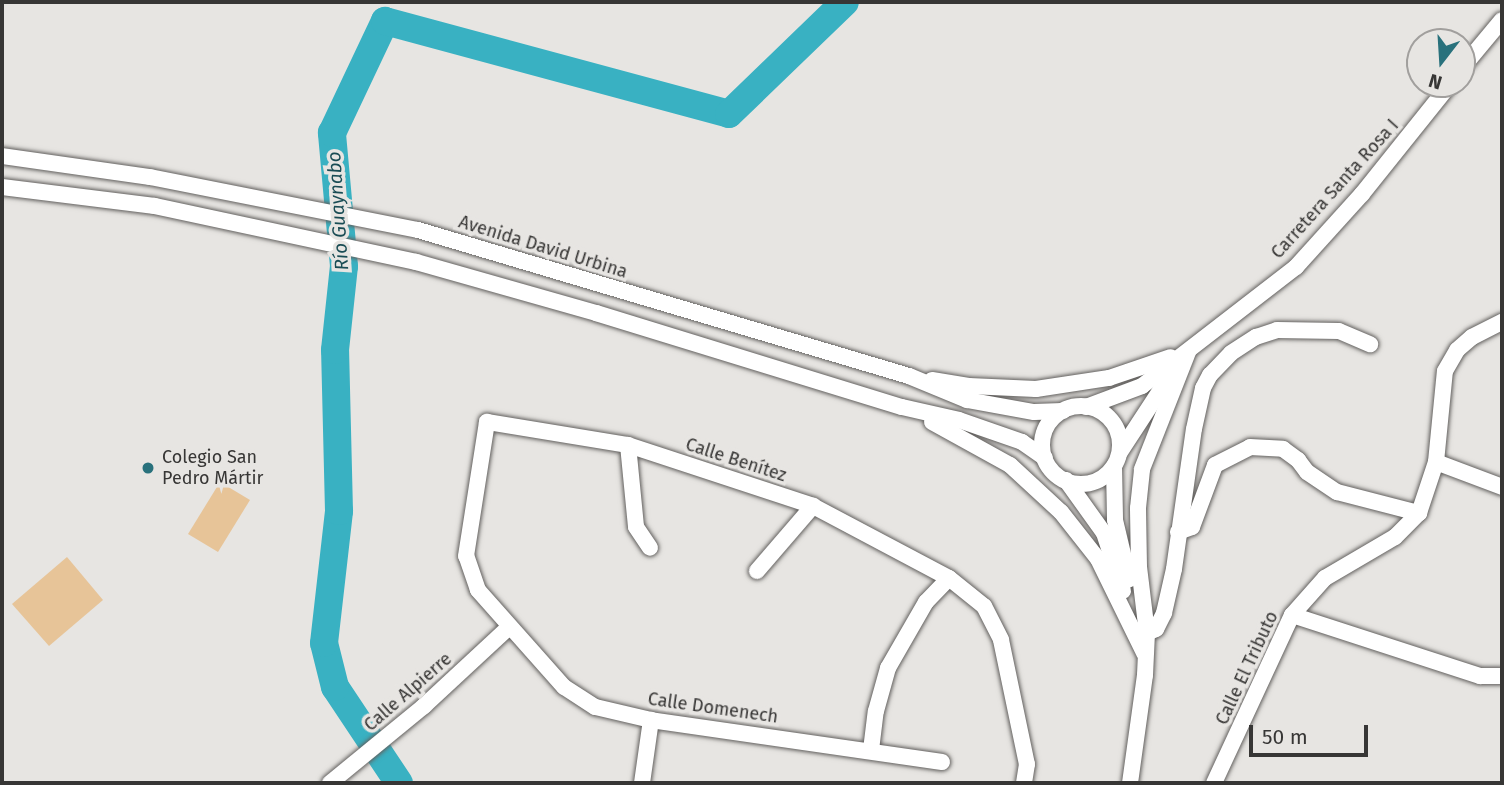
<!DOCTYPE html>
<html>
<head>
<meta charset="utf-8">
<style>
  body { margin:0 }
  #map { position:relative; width:1504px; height:785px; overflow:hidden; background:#e7e5e2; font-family:"Fira Sans",sans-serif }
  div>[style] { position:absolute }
  .green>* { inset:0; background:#e7c498 }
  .river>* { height:28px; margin:-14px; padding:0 14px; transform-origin:14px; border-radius:14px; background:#39b1c2 }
  .roads { filter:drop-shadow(0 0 2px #62605e) drop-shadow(0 0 2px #62605e) }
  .minor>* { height:16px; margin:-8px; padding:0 8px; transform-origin:8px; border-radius:8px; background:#fff }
  .minor>.ring { margin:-8px; padding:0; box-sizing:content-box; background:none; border:16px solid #fff; border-radius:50% }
  .dots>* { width:19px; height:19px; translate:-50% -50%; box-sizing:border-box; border:4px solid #e7e5e2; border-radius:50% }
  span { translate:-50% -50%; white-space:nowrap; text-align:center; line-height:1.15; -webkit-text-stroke:7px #e7e5e2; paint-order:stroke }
  .street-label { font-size:18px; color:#373635 }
  .poi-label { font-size:18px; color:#373635 }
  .left { translate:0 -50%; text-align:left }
  .water-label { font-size:19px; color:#194c54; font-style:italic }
  .frame { position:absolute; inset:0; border:4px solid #373635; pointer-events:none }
  .north { position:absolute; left:1406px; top:28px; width:70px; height:70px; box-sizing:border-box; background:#e7e5e2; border:2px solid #a19f9d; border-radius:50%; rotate:197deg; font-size:19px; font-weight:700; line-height:28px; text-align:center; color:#373635 }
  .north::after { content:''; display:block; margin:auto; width:24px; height:32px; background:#29717c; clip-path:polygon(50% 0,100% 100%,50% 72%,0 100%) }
  .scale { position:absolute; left:1249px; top:725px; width:119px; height:32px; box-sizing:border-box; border:4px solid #373635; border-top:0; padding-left:9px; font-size:21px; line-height:24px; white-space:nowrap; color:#373635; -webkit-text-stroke:5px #e7e5e2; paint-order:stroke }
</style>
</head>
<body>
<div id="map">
  <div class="green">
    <i style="clip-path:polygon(220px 482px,250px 500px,218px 552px,188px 534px)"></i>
    <i style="clip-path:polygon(67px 557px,103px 600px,49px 646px,12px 604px)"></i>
  </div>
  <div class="river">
    <i style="left:399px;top:783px;width:115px;rotate:-123.7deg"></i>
    <i style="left:335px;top:687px;width:45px;rotate:-104deg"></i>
    <i style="left:324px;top:643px;width:133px;rotate:-83.5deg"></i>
    <i style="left:339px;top:511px;width:161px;rotate:-91.4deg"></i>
    <i style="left:335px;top:350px;width:84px;rotate:-83.9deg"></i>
    <i style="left:344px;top:266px;width:134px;rotate:-95.2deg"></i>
    <i style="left:332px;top:133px;width:124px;rotate:-64.7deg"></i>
    <i style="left:385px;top:21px;width:356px;rotate:15.1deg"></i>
    <i style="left:729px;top:114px;width:161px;rotate:-44deg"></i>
  </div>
  <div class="roads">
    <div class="minor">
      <i style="left:1462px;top:68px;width:62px;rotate:-50.2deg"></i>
      <i style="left:2px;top:156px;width:149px;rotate:8.1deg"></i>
      <i style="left:150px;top:177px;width:273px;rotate:11.2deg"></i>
      <i style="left:418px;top:230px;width:512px;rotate:16.56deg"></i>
      <i style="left:909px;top:376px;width:63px;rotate:22.5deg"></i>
      <i style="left:967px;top:400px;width:68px;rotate:10.2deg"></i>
      <i style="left:1034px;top:412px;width:29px;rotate:-2deg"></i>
      <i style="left:2px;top:187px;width:154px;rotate:7.1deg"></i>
      <i style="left:155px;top:206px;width:267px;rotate:12.1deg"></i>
      <i style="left:416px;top:262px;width:187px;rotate:15.8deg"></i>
      <i style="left:596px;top:313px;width:320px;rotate:17.1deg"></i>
      <i style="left:902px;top:407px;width:58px;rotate:12.8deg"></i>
      <i style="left:959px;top:420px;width:67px;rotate:19.2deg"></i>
      <i style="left:1022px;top:442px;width:28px;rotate:35deg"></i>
      <i style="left:932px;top:380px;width:37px;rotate:9deg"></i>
      <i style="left:969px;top:386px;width:67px;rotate:2.6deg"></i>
      <i style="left:1036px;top:389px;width:74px;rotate:-8.6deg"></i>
      <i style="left:1109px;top:378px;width:65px;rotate:-18.7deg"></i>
      <i class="ring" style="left:1042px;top:406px;width:62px;height:62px"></i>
      <i style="left:1086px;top:407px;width:60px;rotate:-20.6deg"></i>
      <i style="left:1142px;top:386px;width:195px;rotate:-37.7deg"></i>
      <i style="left:1296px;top:267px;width:98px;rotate:-47.9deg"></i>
      <i style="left:1362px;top:194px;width:141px;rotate:-51.3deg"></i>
      <i style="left:932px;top:422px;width:89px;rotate:28.9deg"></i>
      <i style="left:1010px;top:465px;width:69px;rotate:42.7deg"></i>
      <i style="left:1061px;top:512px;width:60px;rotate:51.8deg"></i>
      <i style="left:1098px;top:559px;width:105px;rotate:63.9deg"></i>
      <i style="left:628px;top:445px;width:82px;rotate:84.4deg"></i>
      <i style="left:636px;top:527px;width:25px;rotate:56deg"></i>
      <i style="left:1120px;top:452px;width:90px;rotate:-56.8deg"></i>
      <i style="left:1436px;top:462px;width:71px;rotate:20.7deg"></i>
      <i style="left:1114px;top:466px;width:54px;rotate:88.9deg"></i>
      <i style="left:1115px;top:520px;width:61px;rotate:76.7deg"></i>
      <i style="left:1066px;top:480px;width:65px;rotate:54.4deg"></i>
      <i style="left:1104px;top:533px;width:61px;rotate:71.9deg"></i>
      <i style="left:1178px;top:532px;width:15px;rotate:-20deg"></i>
      <i style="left:1192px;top:527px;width:66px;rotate:-69.6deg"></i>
      <i style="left:1215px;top:465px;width:39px;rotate:-27deg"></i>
      <i style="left:1250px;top:447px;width:33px;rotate:3deg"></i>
      <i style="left:1283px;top:449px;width:19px;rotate:36deg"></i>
      <i style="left:1298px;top:460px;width:15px;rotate:53deg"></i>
      <i style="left:1307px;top:472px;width:36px;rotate:34deg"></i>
      <i style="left:1337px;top:492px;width:85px;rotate:14.4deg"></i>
      <i style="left:757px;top:571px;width:86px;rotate:-49.3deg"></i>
      <i style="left:1292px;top:615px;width:198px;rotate:18deg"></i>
      <i style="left:1480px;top:676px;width:22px"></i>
      <i style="left:1147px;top:633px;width:10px;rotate:-24deg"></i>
      <i style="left:1156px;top:629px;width:18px;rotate:-63deg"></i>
      <i style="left:1164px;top:613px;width:45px;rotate:-77.2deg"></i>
      <i style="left:1174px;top:569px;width:141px;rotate:-81.9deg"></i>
      <i style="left:1194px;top:429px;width:42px;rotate:-77.6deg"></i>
      <i style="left:1203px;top:388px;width:15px;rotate:-62deg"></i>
      <i style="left:1210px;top:375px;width:30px;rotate:-46deg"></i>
      <i style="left:1231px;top:353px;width:30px;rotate:-33deg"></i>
      <i style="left:1256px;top:337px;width:22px;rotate:-18deg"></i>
      <i style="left:1277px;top:330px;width:62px;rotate:0.9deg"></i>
      <i style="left:1339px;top:331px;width:34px;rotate:23deg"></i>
      <i style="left:871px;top:750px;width:39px;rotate:-83deg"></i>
      <i style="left:876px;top:711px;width:45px;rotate:-74.4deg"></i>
      <i style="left:888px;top:668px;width:76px;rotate:-60.1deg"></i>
      <i style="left:926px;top:602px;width:33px;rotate:-46deg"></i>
      <i style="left:942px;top:762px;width:294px;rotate:-171.8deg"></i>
      <i style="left:651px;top:720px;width:57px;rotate:-166.9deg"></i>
      <i style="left:595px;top:707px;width:37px;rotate:-147deg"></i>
      <i style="left:564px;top:687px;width:130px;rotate:-131.6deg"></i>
      <i style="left:478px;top:590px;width:36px;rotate:-109deg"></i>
      <i style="left:466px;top:556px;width:136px;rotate:-81.1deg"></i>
      <i style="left:487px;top:422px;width:143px;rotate:9.3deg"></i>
      <i style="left:628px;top:445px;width:195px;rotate:18.2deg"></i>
      <i style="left:813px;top:506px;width:154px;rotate:27.9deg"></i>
      <i style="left:949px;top:578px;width:45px;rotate:38.7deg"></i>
      <i style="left:984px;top:606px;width:38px;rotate:63deg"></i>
      <i style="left:1001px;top:640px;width:127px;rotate:78.2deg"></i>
      <i style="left:1027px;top:764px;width:19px;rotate:99deg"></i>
      <i style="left:330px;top:783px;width:122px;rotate:-39.3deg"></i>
      <i style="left:424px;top:706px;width:115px;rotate:-42.9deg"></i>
      <i style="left:642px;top:783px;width:64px;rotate:-81.9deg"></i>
      <i style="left:1130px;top:783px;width:109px;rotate:-82.1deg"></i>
      <i style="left:1145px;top:675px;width:42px;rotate:-87.3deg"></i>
      <i style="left:1147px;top:633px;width:66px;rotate:-96.9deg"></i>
      <i style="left:1139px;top:567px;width:59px;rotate:-91deg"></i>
      <i style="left:1138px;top:508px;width:39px;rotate:-84deg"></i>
      <i style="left:1142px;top:469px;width:126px;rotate:-68.5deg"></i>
      <i style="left:1214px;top:783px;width:185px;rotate:-65.1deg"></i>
      <i style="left:1292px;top:615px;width:50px;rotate:-48.3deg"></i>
      <i style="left:1325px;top:578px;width:81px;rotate:-30.4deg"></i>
      <i style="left:1395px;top:537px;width:34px;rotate:-45deg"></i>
      <i style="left:1419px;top:513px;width:54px;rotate:-71.6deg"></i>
      <i style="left:1436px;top:462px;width:91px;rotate:-84.4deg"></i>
      <i style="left:1445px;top:371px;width:24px;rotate:-60deg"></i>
      <i style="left:1457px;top:350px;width:20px;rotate:-41deg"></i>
      <i style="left:1472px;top:337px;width:34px;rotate:-27deg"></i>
    </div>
  </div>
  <div class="dots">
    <i style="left:148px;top:468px;background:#29717c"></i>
  </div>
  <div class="street-label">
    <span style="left:1335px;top:189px;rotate:-48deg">Carretera Santa Rosa I</span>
    <span style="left:543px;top:247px;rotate:17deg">Avenida David Urbina</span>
    <span style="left:736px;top:460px;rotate:18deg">Calle Benítez</span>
    <span style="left:1247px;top:668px;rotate:-65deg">Calle El Tributo</span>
    <span style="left:408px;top:692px;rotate:-41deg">Calle Alpierre</span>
    <span style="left:713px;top:708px;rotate:8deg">Calle Domenech</span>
  </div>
  <div class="poi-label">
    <span class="left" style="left:162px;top:468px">Colegio San<br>Pedro Mártir</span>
  </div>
  <div class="water-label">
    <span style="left:338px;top:211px;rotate:-94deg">Río Guaynabo</span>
  </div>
  <div class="frame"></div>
  <div class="north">N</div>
  <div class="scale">50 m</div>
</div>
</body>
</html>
